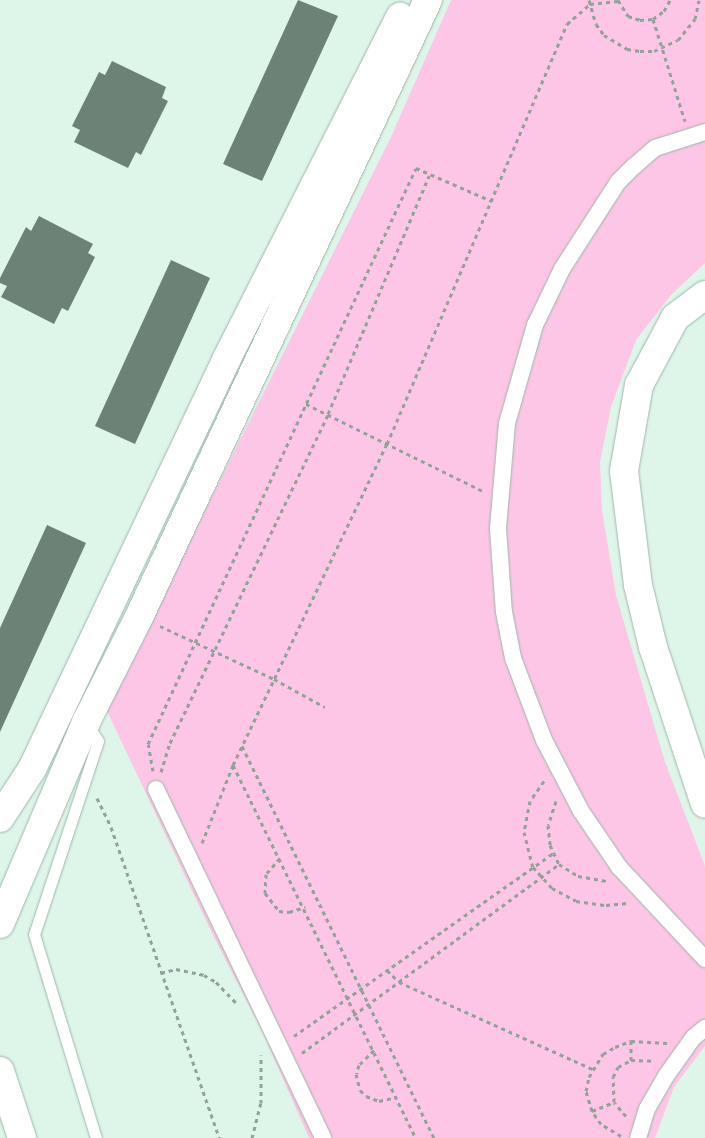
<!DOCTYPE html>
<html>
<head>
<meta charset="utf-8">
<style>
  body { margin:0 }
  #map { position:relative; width:705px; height:1138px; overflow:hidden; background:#def6e9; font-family:"Space Grotesk",sans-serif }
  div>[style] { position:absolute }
  .green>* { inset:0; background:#fdc6e6 }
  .building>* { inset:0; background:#6c8276 }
  .path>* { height:3px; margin-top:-1.5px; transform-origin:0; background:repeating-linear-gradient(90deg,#91a299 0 4px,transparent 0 8px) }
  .roads { filter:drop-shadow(0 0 1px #9fb6a9) drop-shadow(0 0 1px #9fb6a9) }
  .service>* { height:11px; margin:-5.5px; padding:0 5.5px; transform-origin:5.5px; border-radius:5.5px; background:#fff }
  .pedestrian>* { height:16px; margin:-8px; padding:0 8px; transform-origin:8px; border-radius:8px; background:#fff }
  .tertiary>* { height:28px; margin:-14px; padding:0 14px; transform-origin:14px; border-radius:14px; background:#fff }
  .secondary>* { height:28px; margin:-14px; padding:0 14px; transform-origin:14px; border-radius:14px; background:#fff }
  span { translate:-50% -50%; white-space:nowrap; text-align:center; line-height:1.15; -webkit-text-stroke:4.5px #fff; paint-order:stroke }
</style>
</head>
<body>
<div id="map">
  <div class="green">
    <i style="clip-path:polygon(451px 0,705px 0,705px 263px,671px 295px,636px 340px,611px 407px,600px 462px,602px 510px,616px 595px,665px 762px,705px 866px,705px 1046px,674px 1087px,655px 1138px,309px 1138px,261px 1029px,212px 933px,106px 709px,391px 137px)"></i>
  </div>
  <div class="building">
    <i style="clip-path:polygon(298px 0,338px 16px,262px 181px,223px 164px)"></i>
    <i style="clip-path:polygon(112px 61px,166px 87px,162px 98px,168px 101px,141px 155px,136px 152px,128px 168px,74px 142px,80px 130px,72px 126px,99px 72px,105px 75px)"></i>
    <i style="clip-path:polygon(39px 216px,93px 244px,88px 253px,95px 257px,68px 311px,62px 308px,54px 324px,1px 297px,7px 286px,0 283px,0 278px,26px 227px,31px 231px)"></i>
    <i style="clip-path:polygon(171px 260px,210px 278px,135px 444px,95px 426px)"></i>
    <i style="clip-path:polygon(47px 525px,86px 543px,0 732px,0 628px)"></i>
  </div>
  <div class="path">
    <i style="left:589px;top:0;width:25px;rotate:74deg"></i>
    <i style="left:596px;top:24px;width:14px;rotate:54deg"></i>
    <i style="left:604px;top:35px;width:27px;rotate:31deg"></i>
    <i style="left:627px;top:49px;width:13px;rotate:9deg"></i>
    <i style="left:640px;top:51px;width:14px"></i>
    <i style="left:654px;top:51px;width:26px;rotate:-25deg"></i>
    <i style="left:678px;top:40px;width:27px;rotate:-51deg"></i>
    <i style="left:695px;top:19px;width:19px;rotate:-78deg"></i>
    <i style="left:618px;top:0;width:19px;rotate:58deg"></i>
    <i style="left:628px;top:16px;width:13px;rotate:18deg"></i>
    <i style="left:640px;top:20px;width:13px;rotate:-4deg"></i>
    <i style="left:653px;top:19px;width:14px;rotate:-36deg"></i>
    <i style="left:664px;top:11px;width:13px;rotate:-61deg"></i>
    <i style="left:653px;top:19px;width:107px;rotate:72.6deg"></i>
    <i style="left:306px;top:404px;width:197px;rotate:26.2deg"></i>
    <i style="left:160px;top:626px;width:126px;rotate:24.9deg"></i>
    <i style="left:274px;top:679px;width:58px;rotate:28.8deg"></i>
    <i style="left:242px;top:746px;width:436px;rotate:63.9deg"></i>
    <i style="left:233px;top:765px;width:415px;rotate:63.9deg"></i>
    <i style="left:153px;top:771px;width:27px;rotate:-100deg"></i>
    <i style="left:148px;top:744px;width:635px;rotate:-65.05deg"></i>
    <i style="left:416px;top:168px;width:83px;rotate:23.5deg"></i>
    <i style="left:161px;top:772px;width:30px;rotate:-73deg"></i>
    <i style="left:170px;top:743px;width:365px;rotate:-64.3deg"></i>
    <i style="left:328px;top:414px;width:259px;rotate:-67deg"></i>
    <i style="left:544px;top:781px;width:24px;rotate:125deg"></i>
    <i style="left:530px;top:801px;width:32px;rotate:101deg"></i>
    <i style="left:524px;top:832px;width:36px;rotate:76deg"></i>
    <i style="left:533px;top:867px;width:28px;rotate:48deg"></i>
    <i style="left:552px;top:888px;width:27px;rotate:28deg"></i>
    <i style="left:576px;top:901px;width:30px;rotate:8deg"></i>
    <i style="left:606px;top:905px;width:22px;rotate:-5deg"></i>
    <i style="left:97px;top:798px;width:32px;rotate:64deg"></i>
    <i style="left:111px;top:827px;width:329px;rotate:70.8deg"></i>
    <i style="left:556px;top:801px;width:25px;rotate:108deg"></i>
    <i style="left:548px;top:825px;width:20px;rotate:84deg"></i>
    <i style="left:550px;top:845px;width:21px;rotate:65deg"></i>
    <i style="left:559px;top:864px;width:22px;rotate:32deg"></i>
    <i style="left:578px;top:876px;width:29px;rotate:10deg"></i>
    <i style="left:202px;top:843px;width:84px;rotate:-68.3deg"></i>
    <i style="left:233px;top:765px;width:356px;rotate:-64.4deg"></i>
    <i style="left:387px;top:444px;width:457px;rotate:-66.8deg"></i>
    <i style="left:567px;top:24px;width:30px;rotate:-41deg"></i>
    <i style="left:590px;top:4px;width:28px;rotate:-6deg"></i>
    <i style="left:280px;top:858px;width:21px;rotate:131deg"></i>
    <i style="left:266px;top:874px;width:19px;rotate:93deg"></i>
    <i style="left:265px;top:893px;width:23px;rotate:52deg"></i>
    <i style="left:279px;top:911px;width:10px;rotate:6deg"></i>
    <i style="left:289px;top:912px;width:17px;rotate:-17deg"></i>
    <i style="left:387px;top:970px;width:17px;rotate:45deg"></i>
    <i style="left:399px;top:982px;width:213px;rotate:24.2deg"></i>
    <i style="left:161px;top:973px;width:16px;rotate:-15deg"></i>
    <i style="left:176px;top:969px;width:29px;rotate:12deg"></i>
    <i style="left:204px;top:975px;width:14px;rotate:30deg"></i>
    <i style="left:216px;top:982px;width:29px;rotate:46deg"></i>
    <i style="left:294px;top:1036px;width:317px;rotate:-35.2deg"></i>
    <i style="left:631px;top:1041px;width:19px;rotate:90deg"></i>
    <i style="left:374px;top:1050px;width:21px;rotate:135deg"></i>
    <i style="left:359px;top:1065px;width:9px;rotate:108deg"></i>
    <i style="left:356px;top:1074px;width:16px;rotate:76deg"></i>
    <i style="left:360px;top:1090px;width:8px;rotate:45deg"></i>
    <i style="left:366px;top:1096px;width:14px;rotate:21deg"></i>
    <i style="left:379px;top:1101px;width:18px;rotate:-13deg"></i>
    <i style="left:302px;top:1053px;width:319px;rotate:-36.3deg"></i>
    <i style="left:592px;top:1111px;width:24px;rotate:-22deg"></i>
    <i style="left:626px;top:1116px;width:18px;rotate:-131deg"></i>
    <i style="left:614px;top:1102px;width:25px;rotate:-92deg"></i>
    <i style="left:613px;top:1077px;width:11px;rotate:-63deg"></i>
    <i style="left:618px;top:1067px;width:15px;rotate:-28deg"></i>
    <i style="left:631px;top:1060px;width:23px;rotate:2deg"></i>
    <i style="left:621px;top:1136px;width:23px;rotate:-149deg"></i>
    <i style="left:601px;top:1124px;width:16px;rotate:-125deg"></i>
    <i style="left:592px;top:1111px;width:21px;rotate:-107deg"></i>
    <i style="left:586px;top:1091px;width:14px;rotate:-78deg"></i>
    <i style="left:589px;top:1077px;width:27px;rotate:-59deg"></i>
    <i style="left:603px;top:1054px;width:14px;rotate:-30deg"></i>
    <i style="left:615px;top:1047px;width:17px;rotate:-21deg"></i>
    <i style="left:631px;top:1041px;width:36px;rotate:3deg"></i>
    <i style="left:252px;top:1138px;width:36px;rotate:-76deg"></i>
    <i style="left:261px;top:1103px;width:48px;rotate:-90deg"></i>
  </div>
  <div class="roads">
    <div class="service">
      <i style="left:87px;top:724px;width:20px;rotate:57deg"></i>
      <i style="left:98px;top:741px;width:203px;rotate:108.3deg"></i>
      <i style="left:34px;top:934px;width:213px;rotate:73.1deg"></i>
    </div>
    <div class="pedestrian">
      <i style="left:705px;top:132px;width:52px;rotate:162.3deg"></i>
      <i style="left:655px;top:148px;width:28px;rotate:139deg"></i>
      <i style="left:634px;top:166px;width:23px;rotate:135deg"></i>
      <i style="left:618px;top:182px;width:103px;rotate:122.8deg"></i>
      <i style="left:562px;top:269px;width:62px;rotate:115.7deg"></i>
      <i style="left:535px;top:325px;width:102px;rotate:105.9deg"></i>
      <i style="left:507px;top:423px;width:106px;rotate:94.9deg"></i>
      <i style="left:498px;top:529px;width:83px;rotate:85.9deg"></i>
      <i style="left:504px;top:612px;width:47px;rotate:78.9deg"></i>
      <i style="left:513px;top:658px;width:88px;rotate:69.3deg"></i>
      <i style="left:544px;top:740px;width:80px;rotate:62.5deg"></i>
      <i style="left:581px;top:811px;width:68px;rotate:55.8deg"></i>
      <i style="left:619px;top:867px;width:126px;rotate:46.9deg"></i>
      <i style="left:156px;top:789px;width:387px;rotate:64.4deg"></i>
      <i style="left:638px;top:1138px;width:30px;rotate:-73deg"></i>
      <i style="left:647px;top:1109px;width:38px;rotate:-60deg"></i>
      <i style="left:666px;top:1076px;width:47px;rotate:-54.6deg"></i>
      <i style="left:693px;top:1038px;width:16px;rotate:-40deg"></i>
    </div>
    <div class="tertiary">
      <i style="left:705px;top:295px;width:38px;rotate:143deg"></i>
      <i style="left:675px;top:318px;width:76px;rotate:118.2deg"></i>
      <i style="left:639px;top:385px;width:87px;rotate:99.9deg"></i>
      <i style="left:624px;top:471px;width:115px;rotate:83deg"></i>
      <i style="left:638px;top:585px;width:64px;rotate:76.4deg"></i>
      <i style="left:653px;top:647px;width:165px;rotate:71.7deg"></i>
      <i style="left:0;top:818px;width:59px;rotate:-56.9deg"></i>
      <i style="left:32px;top:769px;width:453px;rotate:-64.6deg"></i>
      <i style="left:226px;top:360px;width:385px;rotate:-63.1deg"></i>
      <i style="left:0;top:924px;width:220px;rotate:-66.9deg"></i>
      <i style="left:86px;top:722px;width:118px;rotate:-63.2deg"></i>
      <i style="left:139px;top:617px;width:681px;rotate:-64.9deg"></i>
    </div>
    <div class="secondary">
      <i style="left:0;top:1071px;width:71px;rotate:71.8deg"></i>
    </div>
  </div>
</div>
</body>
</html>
